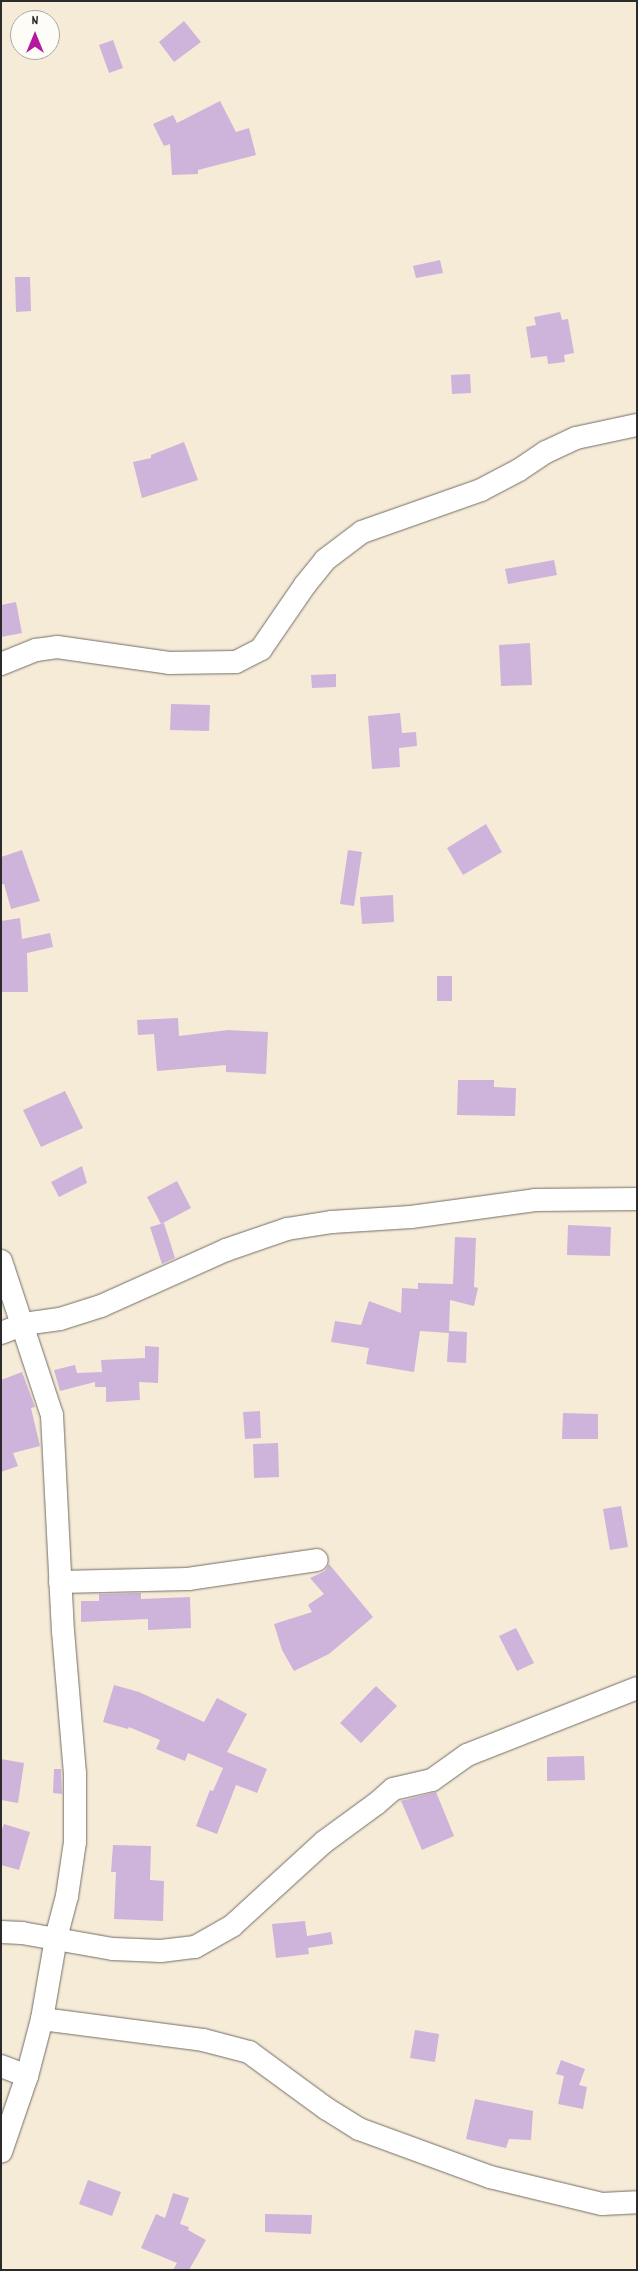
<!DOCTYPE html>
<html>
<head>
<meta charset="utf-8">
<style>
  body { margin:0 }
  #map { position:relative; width:638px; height:2271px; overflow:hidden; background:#f6ebd7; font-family:Dekko,sans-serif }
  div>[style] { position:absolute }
  .building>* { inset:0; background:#ceb3db }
  .roads { filter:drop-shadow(0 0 1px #726e67) drop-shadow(0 0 1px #726e67) }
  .minor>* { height:22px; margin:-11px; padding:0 11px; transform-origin:11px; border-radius:11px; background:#fff }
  span { translate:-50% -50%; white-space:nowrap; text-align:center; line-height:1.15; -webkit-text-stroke:5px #fdfcf7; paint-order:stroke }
  .frame { position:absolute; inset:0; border:2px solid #2b2b2b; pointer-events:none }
  .north { position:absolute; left:10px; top:10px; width:50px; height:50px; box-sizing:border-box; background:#fdfcf7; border:1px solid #a9a8a5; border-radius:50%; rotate:0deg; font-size:14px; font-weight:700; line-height:20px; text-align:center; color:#2b2b2b }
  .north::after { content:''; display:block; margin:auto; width:18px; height:22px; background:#b5179e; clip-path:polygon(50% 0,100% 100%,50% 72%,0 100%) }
</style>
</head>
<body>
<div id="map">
  <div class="building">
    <i style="clip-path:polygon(184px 21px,201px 42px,174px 62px,159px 42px)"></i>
    <i style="clip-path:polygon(113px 40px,123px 68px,109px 73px,99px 45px)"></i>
    <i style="clip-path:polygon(220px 101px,236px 132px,249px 128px,256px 155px,198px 170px,198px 174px,172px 175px,170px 144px,164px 146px,153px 124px,173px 115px,177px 123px)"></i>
    <i style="clip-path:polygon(440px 260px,443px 273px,416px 278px,413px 266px)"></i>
    <i style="clip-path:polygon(15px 277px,30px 277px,31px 311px,16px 312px)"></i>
    <i style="clip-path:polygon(560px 312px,562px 320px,568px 319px,574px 353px,564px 355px,565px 362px,548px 364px,547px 356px,531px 358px,526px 327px,536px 325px,534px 317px)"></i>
    <i style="clip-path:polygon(470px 374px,471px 393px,452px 394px,451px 375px)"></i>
    <i style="clip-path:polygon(184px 442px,198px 480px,142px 498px,133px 462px,151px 458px,151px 455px)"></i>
    <i style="clip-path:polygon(554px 560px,557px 575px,508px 584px,505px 569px)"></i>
    <i style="clip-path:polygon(16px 602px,22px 633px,1px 637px,1px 605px)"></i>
    <i style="clip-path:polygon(530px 643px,532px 685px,501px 686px,499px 645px)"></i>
    <i style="clip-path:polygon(336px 674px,336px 687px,312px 688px,311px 675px)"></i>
    <i style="clip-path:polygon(171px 704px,210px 705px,209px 731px,170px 730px)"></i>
    <i style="clip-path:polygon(400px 713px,402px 733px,416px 732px,417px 746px,399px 748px,400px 767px,372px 769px,368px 716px)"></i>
    <i style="clip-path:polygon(486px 824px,502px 852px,463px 875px,447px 848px)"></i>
    <i style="clip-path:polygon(22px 850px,40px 901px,11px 909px,4px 884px,1px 884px,1px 857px)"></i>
    <i style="clip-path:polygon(348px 850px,362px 852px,354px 906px,340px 904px)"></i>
    <i style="clip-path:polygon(393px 895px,394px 922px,362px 924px,360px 897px)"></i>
    <i style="clip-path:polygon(20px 918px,22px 939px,50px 933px,53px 947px,27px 953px,28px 992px,1px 992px,1px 921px)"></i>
    <i style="clip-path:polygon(437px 976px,452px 976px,452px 1001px,437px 1001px)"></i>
    <i style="clip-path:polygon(178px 1018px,179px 1036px,228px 1030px,268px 1032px,266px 1074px,226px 1072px,226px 1065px,157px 1071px,154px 1034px,138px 1035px,137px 1020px)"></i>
    <i style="clip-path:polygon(458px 1080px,494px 1080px,494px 1087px,516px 1088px,515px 1116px,457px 1115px)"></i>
    <i style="clip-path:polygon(65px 1091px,83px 1128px,41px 1147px,23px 1110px)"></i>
    <i style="clip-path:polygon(82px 1166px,87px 1183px,59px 1197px,51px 1182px)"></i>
    <i style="clip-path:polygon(177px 1181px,191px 1208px,161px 1224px,147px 1197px)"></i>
    <i style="clip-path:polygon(164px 1223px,175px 1258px,162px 1264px,150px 1227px)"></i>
    <i style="clip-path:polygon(568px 1225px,611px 1227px,610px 1256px,567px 1255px)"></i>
    <i style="clip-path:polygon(455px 1237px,476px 1238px,474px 1287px,478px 1288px,474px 1306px,450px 1300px,449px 1333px,420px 1331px,414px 1372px,366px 1364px,369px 1348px,331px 1342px,335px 1321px,361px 1325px,369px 1301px,401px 1313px,402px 1288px,418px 1289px,418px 1283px,453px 1284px)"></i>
    <i style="clip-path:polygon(449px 1331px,467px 1332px,466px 1363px,447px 1362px)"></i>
    <i style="clip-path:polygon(145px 1346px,159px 1347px,158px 1383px,139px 1382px,140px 1400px,106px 1402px,106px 1387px,95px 1387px,95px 1382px,60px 1391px,54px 1370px,75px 1365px,77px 1373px,102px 1372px,101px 1360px,145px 1358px)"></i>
    <i style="clip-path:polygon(22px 1372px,35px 1407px,31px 1408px,40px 1446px,13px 1453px,18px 1466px,1px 1472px,1px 1380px)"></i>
    <i style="clip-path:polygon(260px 1411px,261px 1438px,245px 1439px,243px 1412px)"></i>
    <i style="clip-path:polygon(563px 1413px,598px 1414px,598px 1439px,562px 1439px)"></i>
    <i style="clip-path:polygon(278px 1443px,279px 1477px,254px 1478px,253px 1444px)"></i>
    <i style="clip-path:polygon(621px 1506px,628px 1547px,610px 1550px,603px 1509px)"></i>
    <i style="clip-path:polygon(329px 1564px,373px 1617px,329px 1654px,294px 1671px,282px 1650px,274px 1624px,312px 1612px,308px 1605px,324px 1594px,310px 1578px,325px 1571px)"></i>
    <i style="clip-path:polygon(141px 1593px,141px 1599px,190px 1597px,191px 1628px,148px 1630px,148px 1619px,81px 1622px,81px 1601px,99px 1601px,99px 1594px)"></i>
    <i style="clip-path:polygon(516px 1628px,534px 1663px,517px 1671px,499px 1636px)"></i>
    <i style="clip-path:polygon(114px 1685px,139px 1692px,204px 1722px,217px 1698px,247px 1714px,227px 1752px,267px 1769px,257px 1793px,236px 1785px,217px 1834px,196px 1826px,210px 1790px,213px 1791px,223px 1768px,188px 1753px,185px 1761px,156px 1749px,160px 1740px,129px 1727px,128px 1729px,103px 1722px)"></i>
    <i style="clip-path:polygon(376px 1686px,397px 1706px,361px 1743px,340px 1723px)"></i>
    <i style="clip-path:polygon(584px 1756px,585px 1780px,547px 1781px,547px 1757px)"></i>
    <i style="clip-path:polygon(1px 1759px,24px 1763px,18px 1803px,1px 1800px)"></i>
    <i style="clip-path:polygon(54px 1769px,61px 1769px,62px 1794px,53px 1793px)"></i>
    <i style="clip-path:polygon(436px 1792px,454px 1836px,422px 1850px,401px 1801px)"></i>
    <i style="clip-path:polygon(4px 1824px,30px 1832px,19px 1870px,1px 1865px,1px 1832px)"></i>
    <i style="clip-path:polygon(113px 1845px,151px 1846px,150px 1880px,164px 1881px,163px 1921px,114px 1919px,116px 1872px,111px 1872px)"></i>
    <i style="clip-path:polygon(305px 1921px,307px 1936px,331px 1932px,333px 1944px,308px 1948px,309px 1954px,276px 1958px,272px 1924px)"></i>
    <i style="clip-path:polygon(415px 2030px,439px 2034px,435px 2062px,410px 2058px)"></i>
    <i style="clip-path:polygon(561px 2060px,585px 2069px,579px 2085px,587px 2087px,583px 2109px,558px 2104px,564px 2076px,556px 2074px)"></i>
    <i style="clip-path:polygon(475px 2099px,533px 2111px,531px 2140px,509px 2139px,506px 2148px,466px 2139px)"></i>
    <i style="clip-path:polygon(88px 2180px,121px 2192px,112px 2216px,79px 2204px)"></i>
    <i style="clip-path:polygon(173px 2193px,189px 2198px,180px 2224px,189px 2227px,188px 2230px,206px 2240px,189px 2270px,173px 2270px,177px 2263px,141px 2248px,156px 2214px,165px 2218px)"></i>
    <i style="clip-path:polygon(265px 2214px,312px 2215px,311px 2234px,265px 2232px)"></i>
  </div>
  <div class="roads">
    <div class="minor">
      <i style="left:1px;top:664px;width:38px;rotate:-22deg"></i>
      <i style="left:36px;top:650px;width:21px;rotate:-8deg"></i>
      <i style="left:57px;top:647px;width:113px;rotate:8.1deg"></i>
      <i style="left:169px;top:663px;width:67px;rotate:-0.9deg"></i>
      <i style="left:236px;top:662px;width:28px;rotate:-27deg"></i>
      <i style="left:261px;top:649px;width:78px;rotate:-55.5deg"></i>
      <i style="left:305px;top:585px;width:32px;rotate:-51deg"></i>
      <i style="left:325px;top:560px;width:46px;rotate:-37.1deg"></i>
      <i style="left:362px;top:532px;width:126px;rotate:-19.4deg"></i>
      <i style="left:481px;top:490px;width:43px;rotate:-27.8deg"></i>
      <i style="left:519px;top:470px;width:32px;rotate:-34deg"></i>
      <i style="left:546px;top:452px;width:33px;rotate:-25deg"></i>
      <i style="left:576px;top:438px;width:62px;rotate:-12deg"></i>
      <i style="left:1px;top:1261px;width:162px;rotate:71.7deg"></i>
      <i style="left:52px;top:1415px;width:216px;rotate:87.1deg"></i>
      <i style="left:63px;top:1631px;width:143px;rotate:85.2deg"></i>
      <i style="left:75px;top:1773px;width:69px;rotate:90deg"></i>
      <i style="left:75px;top:1842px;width:55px;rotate:98.4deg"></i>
      <i style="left:67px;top:1896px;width:43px;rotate:104.7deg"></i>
      <i style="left:56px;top:1938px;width:82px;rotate:99.8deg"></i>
      <i style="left:42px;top:2019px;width:59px;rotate:104.7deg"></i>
      <i style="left:27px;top:2076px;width:80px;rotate:108.9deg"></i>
      <i style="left:1px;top:1333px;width:25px;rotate:-21deg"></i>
      <i style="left:24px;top:1324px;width:36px;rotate:-8deg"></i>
      <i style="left:60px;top:1319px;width:43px;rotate:-17.6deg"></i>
      <i style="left:101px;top:1306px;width:137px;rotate:-24.1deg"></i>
      <i style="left:226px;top:1250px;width:65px;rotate:-19deg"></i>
      <i style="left:287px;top:1229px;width:46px;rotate:-8.8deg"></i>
      <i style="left:332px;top:1222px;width:79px;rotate:-3.6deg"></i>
      <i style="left:411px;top:1217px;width:125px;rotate:-7.8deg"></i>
      <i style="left:535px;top:1200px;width:102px;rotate:-0.6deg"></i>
      <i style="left:60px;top:1582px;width:128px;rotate:-1.3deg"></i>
      <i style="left:188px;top:1579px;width:130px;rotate:-8.4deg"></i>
      <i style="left:1px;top:1932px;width:21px;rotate:3deg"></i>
      <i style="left:22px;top:1933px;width:92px;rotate:10deg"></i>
      <i style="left:113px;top:1949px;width:48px;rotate:2.4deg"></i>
      <i style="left:161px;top:1951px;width:34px;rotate:-7deg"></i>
      <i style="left:195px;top:1947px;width:43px;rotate:-29.6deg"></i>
      <i style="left:232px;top:1926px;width:125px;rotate:-42.4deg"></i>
      <i style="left:324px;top:1842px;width:64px;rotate:-36.2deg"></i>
      <i style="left:376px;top:1804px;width:23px;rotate:-41deg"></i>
      <i style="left:393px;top:1789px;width:40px;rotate:-13deg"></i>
      <i style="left:432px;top:1780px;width:43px;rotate:-35.5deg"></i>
      <i style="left:467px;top:1755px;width:183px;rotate:-21.5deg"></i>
      <i style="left:42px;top:2019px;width:162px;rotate:7.4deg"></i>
      <i style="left:203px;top:2040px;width:48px;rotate:14.6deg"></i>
      <i style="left:249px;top:2052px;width:97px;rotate:36.2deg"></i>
      <i style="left:327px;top:2109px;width:38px;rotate:32deg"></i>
      <i style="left:359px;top:2129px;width:140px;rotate:20.1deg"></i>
      <i style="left:490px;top:2177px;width:115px;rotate:13.6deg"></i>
      <i style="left:602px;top:2204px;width:35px;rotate:-3deg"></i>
      <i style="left:1px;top:2066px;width:28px;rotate:21deg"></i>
    </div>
  </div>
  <div class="frame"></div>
  <div class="north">N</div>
</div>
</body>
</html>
